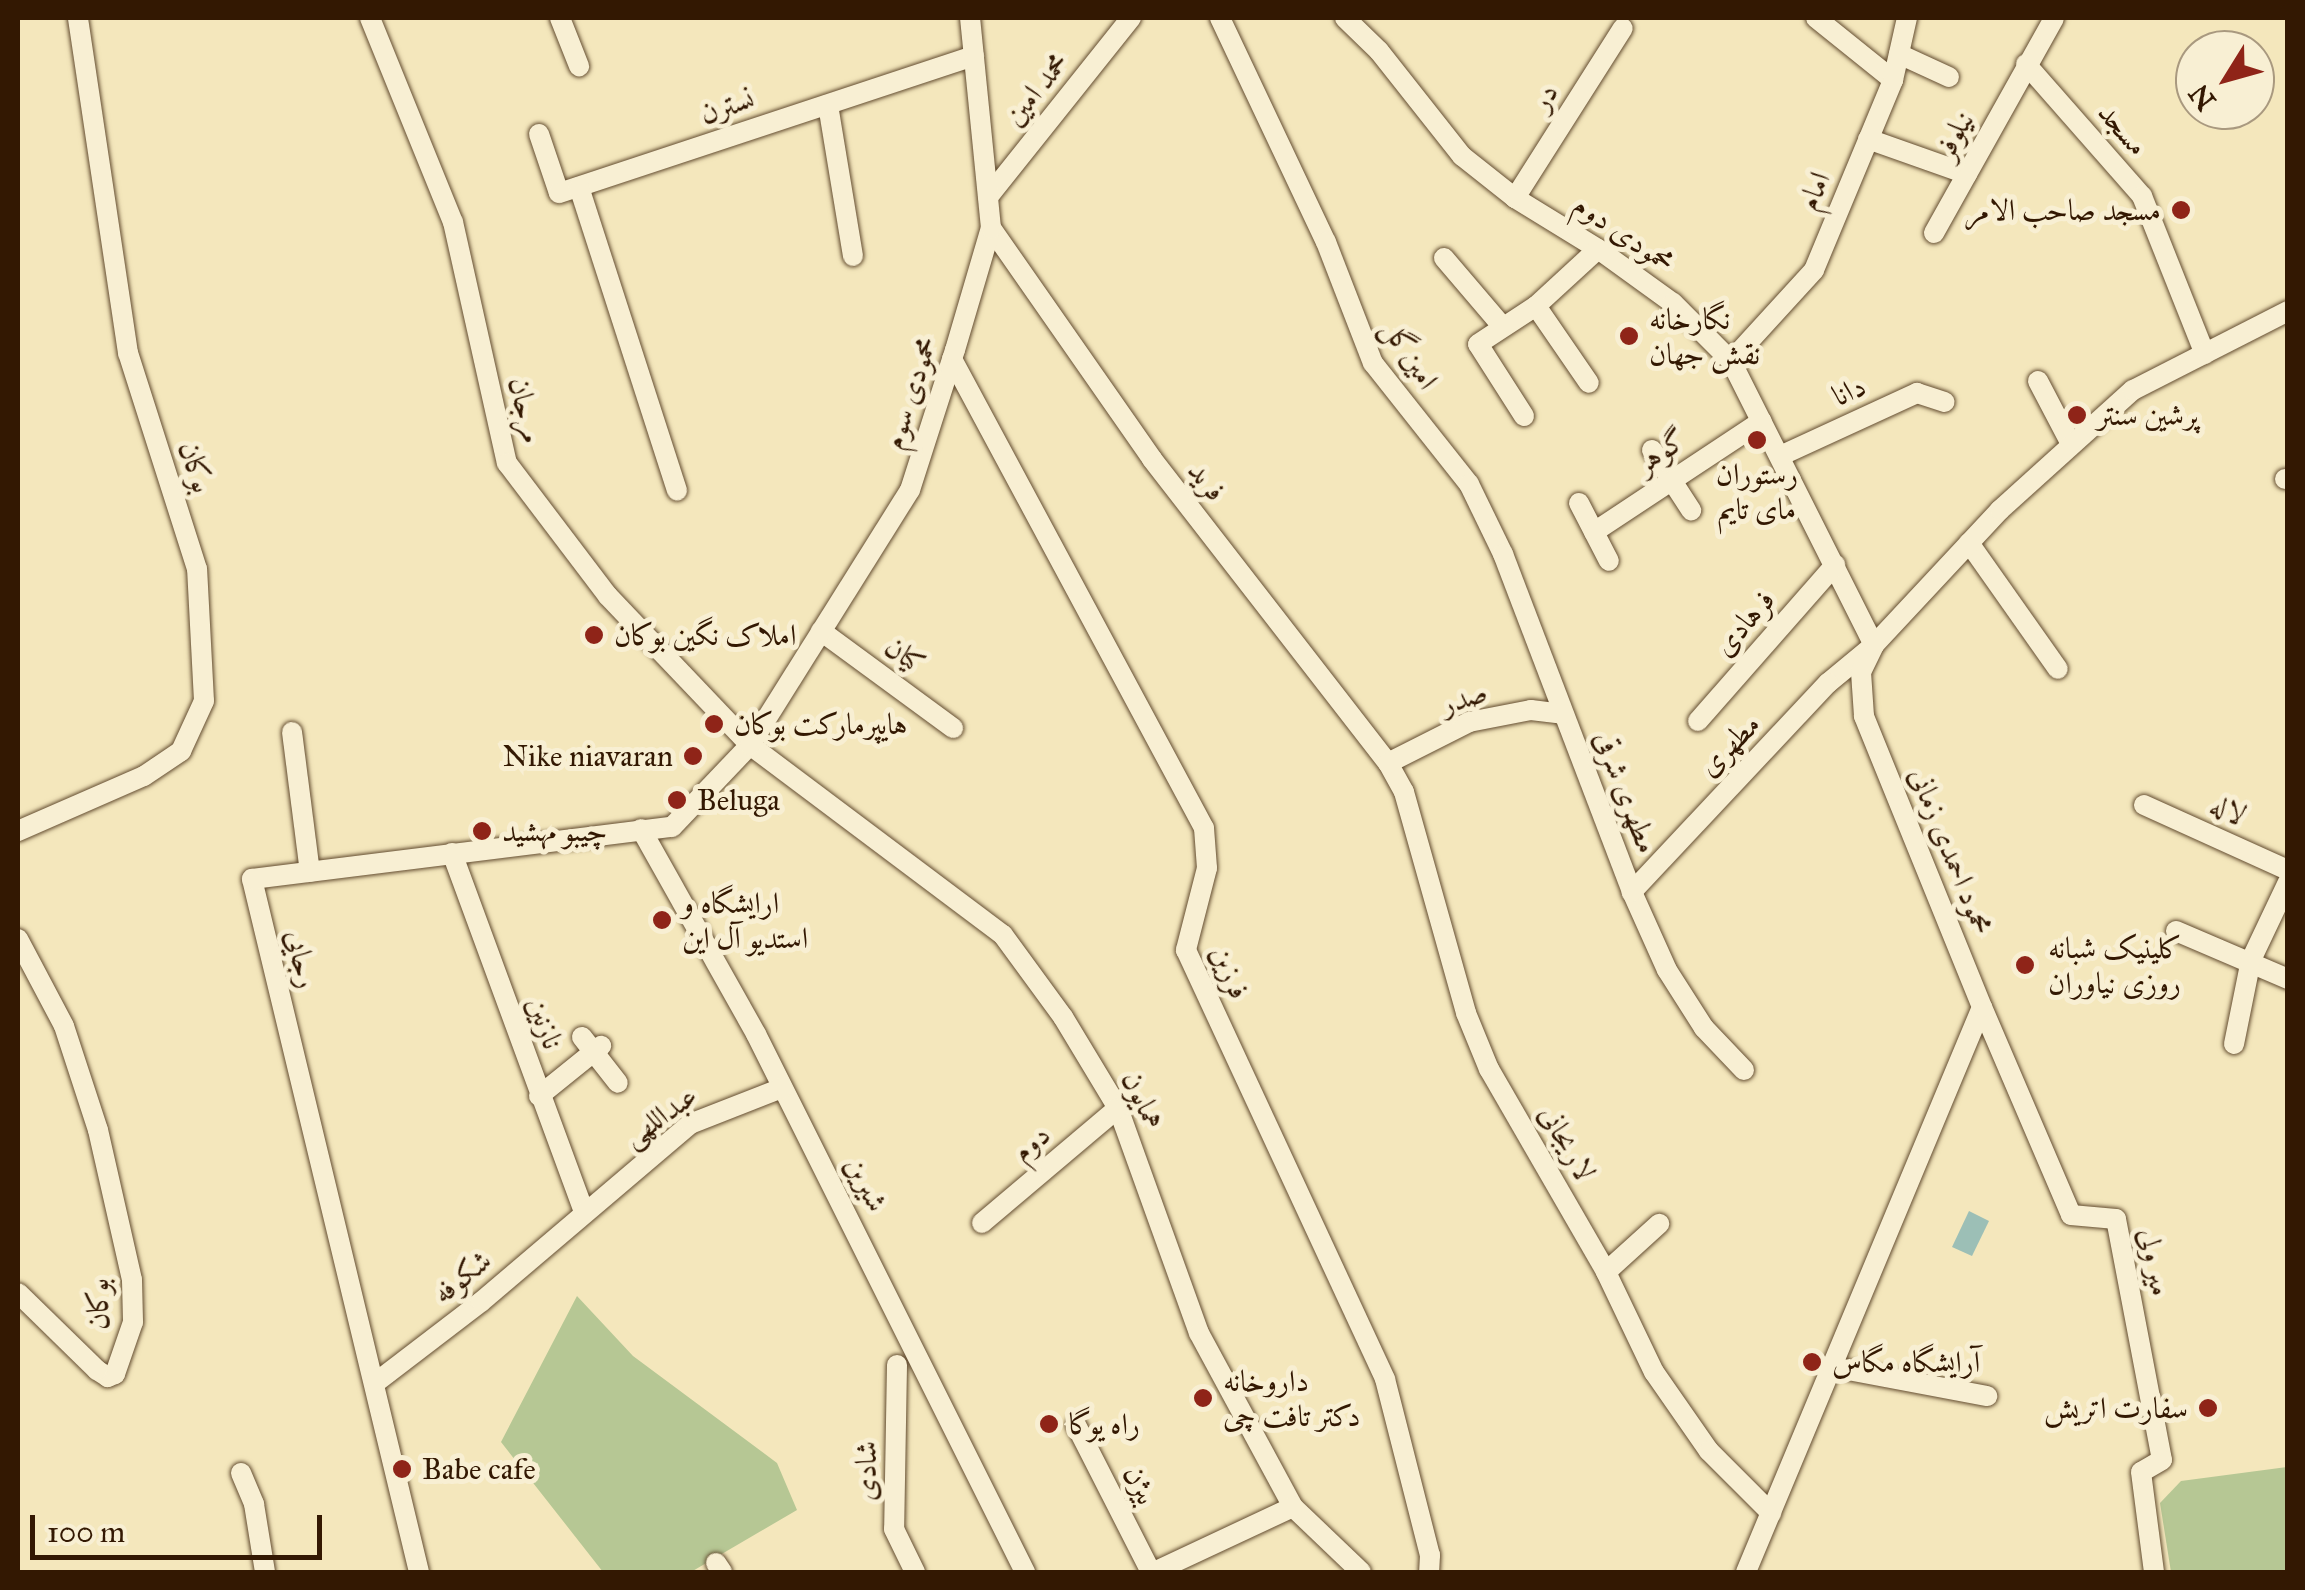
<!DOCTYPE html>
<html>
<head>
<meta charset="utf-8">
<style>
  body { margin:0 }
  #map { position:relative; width:2305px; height:1590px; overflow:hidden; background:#f4e7bc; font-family:"IM FELL Great Primer",Amiri,serif }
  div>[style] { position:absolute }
  .green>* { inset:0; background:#b6c794 }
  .water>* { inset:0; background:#9cbfb6 }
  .roads { filter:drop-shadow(0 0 2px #634c30) drop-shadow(0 0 2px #634c30) }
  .minor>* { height:20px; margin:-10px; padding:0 10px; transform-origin:10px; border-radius:10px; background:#f8efd3 }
  .dots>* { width:28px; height:28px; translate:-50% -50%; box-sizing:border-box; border:5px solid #f8efd3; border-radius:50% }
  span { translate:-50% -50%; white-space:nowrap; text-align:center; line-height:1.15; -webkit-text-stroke:10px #f8efd3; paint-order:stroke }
  .street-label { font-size:30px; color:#331802 }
  .poi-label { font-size:30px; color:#331802 }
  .right { translate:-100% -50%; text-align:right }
  .left { translate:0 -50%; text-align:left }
  .frame { position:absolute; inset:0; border:20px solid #331802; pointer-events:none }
  .north { position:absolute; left:2175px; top:30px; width:100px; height:100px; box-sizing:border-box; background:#f8efd3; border:2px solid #a9997f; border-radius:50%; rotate:233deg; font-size:28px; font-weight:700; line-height:40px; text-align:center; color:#331802 }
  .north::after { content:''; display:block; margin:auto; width:35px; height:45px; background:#8f2418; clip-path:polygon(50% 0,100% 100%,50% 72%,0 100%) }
  .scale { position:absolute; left:30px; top:1515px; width:292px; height:45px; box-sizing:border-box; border:5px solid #331802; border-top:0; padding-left:12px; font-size:30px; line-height:35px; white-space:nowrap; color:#331802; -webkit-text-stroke:8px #f8efd3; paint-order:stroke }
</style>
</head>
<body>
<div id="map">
  <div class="green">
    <i style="clip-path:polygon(577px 1296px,633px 1356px,777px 1463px,797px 1510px,691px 1572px,603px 1572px,501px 1442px)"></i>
    <i style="clip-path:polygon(2287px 1467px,2287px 1572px,2171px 1572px,2160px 1503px,2181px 1481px)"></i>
  </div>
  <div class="water">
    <i style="clip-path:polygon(1969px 1211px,1989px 1221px,1972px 1256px,1952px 1247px)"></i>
  </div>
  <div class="roads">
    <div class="minor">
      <i style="left:370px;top:18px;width:220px;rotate:67.9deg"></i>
      <i style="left:453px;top:222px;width:247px;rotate:77.4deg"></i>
      <i style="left:507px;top:463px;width:167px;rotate:52.8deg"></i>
      <i style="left:608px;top:596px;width:206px;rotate:46.4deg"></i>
      <i style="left:750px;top:745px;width:316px;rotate:36.9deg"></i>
      <i style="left:1003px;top:935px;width:102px;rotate:53.8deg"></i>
      <i style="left:1063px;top:1017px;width:106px;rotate:58.9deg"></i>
      <i style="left:1118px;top:1108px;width:239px;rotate:70.2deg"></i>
      <i style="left:1199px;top:1333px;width:198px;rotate:61.6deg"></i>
      <i style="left:1293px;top:1507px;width:94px;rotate:43.7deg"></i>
      <i style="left:560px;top:18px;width:52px;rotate:68.4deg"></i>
      <i style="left:1220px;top:18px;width:248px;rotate:64.7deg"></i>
      <i style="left:1326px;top:242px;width:130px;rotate:68.8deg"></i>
      <i style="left:1373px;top:363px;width:154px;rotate:51.6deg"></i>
      <i style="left:1469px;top:484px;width:78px;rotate:64.1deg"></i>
      <i style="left:1503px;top:554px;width:362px;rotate:69.1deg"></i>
      <i style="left:1632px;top:892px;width:85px;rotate:65.8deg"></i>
      <i style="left:1667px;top:970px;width:69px;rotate:57.5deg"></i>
      <i style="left:1704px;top:1028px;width:58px;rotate:46.4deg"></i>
      <i style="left:1345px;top:18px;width:47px;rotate:44.1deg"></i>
      <i style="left:1379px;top:51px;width:134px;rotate:51.7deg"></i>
      <i style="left:1462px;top:156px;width:68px;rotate:38.4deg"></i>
      <i style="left:1515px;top:198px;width:97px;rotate:31.6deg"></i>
      <i style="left:1598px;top:249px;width:92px;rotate:35.8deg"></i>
      <i style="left:1673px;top:303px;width:82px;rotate:45deg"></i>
      <i style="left:1731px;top:361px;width:318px;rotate:63.3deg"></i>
      <i style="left:1874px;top:645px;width:60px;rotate:140.4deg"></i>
      <i style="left:1828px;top:683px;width:287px;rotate:133.2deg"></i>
      <i style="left:1816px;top:18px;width:99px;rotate:38.8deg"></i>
      <i style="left:1899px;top:54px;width:55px;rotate:24.7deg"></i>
      <i style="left:2026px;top:64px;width:176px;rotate:48.7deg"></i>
      <i style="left:2142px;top:196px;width:170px;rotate:68.3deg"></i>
      <i style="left:828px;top:105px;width:153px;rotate:80.6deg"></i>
      <i style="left:539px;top:134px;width:62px;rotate:71.3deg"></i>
      <i style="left:559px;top:193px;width:437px;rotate:-18.3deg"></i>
      <i style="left:1868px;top:139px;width:105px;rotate:19.5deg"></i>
      <i style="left:579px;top:187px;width:319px;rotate:72.1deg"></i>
      <i style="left:988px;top:197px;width:229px;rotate:-51.4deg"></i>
      <i style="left:1515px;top:198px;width:201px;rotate:-57.6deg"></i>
      <i style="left:991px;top:228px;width:282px;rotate:55.1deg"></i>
      <i style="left:1152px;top:459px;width:385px;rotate:52.2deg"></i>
      <i style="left:1388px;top:763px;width:33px;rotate:61deg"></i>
      <i style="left:1404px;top:792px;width:230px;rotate:74.3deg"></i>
      <i style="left:1466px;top:1013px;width:61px;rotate:67.7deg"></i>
      <i style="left:1489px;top:1069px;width:234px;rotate:60deg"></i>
      <i style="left:1606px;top:1272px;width:111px;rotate:64.4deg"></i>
      <i style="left:1654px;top:1372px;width:96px;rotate:55.2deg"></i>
      <i style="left:1709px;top:1451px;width:88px;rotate:45deg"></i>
      <i style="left:1934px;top:233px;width:246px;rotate:-60.8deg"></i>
      <i style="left:1444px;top:258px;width:89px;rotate:49.5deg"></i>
      <i style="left:1536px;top:306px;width:93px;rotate:55.5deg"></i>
      <i style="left:952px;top:359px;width:532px;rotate:61.75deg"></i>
      <i style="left:1204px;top:828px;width:40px;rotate:85.7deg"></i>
      <i style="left:1207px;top:868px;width:85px;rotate:104.4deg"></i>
      <i style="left:1186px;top:950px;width:473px;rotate:65.1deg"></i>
      <i style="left:1385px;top:1379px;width:182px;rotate:75.7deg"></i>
      <i style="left:1430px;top:1555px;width:17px;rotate:93deg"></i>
      <i style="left:1731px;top:361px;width:123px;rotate:-47.6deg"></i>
      <i style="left:1814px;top:270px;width:206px;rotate:-67.4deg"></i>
      <i style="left:1893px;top:80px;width:64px;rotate:-77.3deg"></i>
      <i style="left:2038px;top:381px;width:71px;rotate:62.4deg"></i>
      <i style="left:1524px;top:416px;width:85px;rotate:-122.6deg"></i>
      <i style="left:1478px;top:344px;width:69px;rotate:-33.2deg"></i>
      <i style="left:1536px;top:306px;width:84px;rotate:-42.6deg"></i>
      <i style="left:1652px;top:450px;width:72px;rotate:57deg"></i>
      <i style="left:1780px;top:456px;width:151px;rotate:-24.7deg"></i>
      <i style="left:1917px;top:393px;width:29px;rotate:18deg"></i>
      <i style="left:2285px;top:479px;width:3px"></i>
      <i style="left:1579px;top:503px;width:65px;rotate:62.7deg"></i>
      <i style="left:1594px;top:532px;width:201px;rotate:-33.5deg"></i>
      <i style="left:1969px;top:543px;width:154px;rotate:54.8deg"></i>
      <i style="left:821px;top:631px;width:164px;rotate:36.3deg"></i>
      <i style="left:1698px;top:721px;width:208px;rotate:-48.7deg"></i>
      <i style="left:292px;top:732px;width:141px;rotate:82.7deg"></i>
      <i style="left:1388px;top:763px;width:91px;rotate:-26.8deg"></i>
      <i style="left:1469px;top:722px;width:63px;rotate:-11deg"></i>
      <i style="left:1531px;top:710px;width:32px;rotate:7deg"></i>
      <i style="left:2144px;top:805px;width:158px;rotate:24.3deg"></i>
      <i style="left:641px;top:829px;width:235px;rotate:60.7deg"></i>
      <i style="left:756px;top:1034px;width:602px;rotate:63.43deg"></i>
      <i style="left:18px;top:831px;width:137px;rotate:-23.6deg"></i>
      <i style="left:144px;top:776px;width:45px;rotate:-34deg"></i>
      <i style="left:181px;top:751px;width:55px;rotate:-65.3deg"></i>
      <i style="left:204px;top:701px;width:132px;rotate:-93deg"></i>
      <i style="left:197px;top:569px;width:227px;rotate:-107.7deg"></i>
      <i style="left:128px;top:353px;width:339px;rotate:-98.5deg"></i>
      <i style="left:452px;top:853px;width:382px;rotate:69.8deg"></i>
      <i style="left:2176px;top:931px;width:122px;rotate:23.2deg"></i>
      <i style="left:18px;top:939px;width:98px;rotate:62.1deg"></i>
      <i style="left:64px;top:1026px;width:109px;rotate:71.9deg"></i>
      <i style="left:98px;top:1130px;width:154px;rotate:77.2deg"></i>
      <i style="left:132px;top:1280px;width:42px;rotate:88.6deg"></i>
      <i style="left:133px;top:1322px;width:55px;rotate:109.1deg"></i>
      <i style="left:115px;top:1374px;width:8px;rotate:157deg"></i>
      <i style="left:108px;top:1377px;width:13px;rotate:-148deg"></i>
      <i style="left:97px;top:1370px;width:110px;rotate:-135.7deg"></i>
      <i style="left:1982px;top:1007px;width:226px;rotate:66.8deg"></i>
      <i style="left:2071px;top:1215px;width:45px;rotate:5.1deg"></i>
      <i style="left:2116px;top:1219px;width:245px;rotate:79.2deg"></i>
      <i style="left:2162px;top:1460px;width:24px;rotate:150deg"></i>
      <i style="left:2141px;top:1472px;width:101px;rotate:82.6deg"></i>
      <i style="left:582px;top:1037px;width:58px;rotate:52deg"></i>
      <i style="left:2234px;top:1044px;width:86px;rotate:-78.6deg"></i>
      <i style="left:2251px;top:960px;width:86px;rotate:-64.6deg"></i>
      <i style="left:539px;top:1096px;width:80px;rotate:-38.9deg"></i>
      <i style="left:982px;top:1223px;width:178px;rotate:-40.2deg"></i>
      <i style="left:1606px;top:1272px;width:72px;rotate:-42.2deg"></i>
      <i style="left:897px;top:1365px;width:164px;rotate:91deg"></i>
      <i style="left:894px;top:1529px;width:48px;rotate:64deg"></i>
      <i style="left:1832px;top:1367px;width:158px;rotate:10.6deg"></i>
      <i style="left:375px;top:1383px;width:133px;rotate:-37.4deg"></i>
      <i style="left:481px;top:1302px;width:275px;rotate:-40.4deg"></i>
      <i style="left:690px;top:1124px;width:99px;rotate:-21.4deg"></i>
      <i style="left:1076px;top:1425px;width:165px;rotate:63deg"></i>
      <i style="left:241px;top:1473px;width:34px;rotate:67deg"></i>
      <i style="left:254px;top:1504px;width:69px;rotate:80.8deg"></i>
      <i style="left:716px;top:1563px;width:11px;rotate:56deg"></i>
      <i style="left:419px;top:1572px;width:713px;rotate:-103.55deg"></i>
      <i style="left:252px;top:879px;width:423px;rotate:-7.1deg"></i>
      <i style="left:672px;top:827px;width:113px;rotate:-46.4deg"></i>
      <i style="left:750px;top:745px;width:301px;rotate:-57.9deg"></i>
      <i style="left:910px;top:490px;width:147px;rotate:-72.2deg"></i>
      <i style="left:955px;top:350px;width:127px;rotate:-73.6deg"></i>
      <i style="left:991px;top:228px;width:211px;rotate:-95.7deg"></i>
      <i style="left:1154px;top:1572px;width:153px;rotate:-25.1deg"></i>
      <i style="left:1746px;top:1572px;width:612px;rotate:-67.33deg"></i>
      <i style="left:1982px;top:1007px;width:314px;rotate:-112.1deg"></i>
      <i style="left:1864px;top:716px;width:44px;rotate:-93.9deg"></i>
      <i style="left:1861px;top:672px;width:30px;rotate:-64deg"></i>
      <i style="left:1874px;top:645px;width:185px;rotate:-47deg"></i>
      <i style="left:2000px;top:510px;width:179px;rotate:-42.1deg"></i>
      <i style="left:2133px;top:390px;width:174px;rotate:-27deg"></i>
    </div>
  </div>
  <div class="dots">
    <i style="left:2181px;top:210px;background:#8f2418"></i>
    <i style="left:1629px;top:336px;background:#8f2418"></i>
    <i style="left:2077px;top:415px;background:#8f2418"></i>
    <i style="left:1757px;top:440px;background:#8f2418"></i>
    <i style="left:594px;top:635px;background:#8f2418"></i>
    <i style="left:714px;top:724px;background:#8f2418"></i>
    <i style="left:693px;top:756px;background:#8f2418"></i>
    <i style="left:677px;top:800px;background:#8f2418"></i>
    <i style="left:482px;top:831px;background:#8f2418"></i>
    <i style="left:662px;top:920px;background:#8f2418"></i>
    <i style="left:2025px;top:965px;background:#8f2418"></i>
    <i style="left:1812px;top:1362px;background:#8f2418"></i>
    <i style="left:1203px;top:1398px;background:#8f2418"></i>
    <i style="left:2208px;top:1408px;background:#8f2418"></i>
    <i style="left:1049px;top:1424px;background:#8f2418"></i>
    <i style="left:402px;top:1469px;background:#8f2418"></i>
  </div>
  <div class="street-label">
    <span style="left:1036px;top:89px;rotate:-51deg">محمد امین</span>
    <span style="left:1544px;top:97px;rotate:-58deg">در</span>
    <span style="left:727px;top:106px;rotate:-18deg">نسترن</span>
    <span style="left:2123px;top:129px;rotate:49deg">مسجد</span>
    <span style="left:1954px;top:135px;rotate:-62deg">نیلوفر</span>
    <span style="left:1814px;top:191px;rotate:-67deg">امام</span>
    <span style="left:1624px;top:233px;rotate:34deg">محمودی دوم</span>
    <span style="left:1410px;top:354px;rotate:57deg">امین‌گل</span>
    <span style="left:1849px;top:391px;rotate:-25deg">دانا</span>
    <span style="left:910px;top:393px;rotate:-72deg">محمودی سوم</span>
    <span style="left:526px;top:410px;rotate:77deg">مرجان</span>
    <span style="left:1661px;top:451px;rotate:-34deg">گوهر</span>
    <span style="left:196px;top:467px;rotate:72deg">بوکان</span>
    <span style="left:1207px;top:481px;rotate:52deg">فرید</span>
    <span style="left:1744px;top:623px;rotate:-49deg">فرهادی</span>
    <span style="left:905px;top:655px;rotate:36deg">کیان</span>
    <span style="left:1464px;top:698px;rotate:-18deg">صدر</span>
    <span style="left:1729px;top:745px;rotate:-45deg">مطهری</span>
    <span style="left:1626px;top:792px;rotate:69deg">مطهری شرقی</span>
    <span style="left:2228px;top:810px;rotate:24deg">لاله</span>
    <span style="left:1951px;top:851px;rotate:68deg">محمود احمدی زمانی</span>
    <span style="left:302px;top:959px;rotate:77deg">رجایی</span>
    <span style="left:1230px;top:972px;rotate:66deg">فرزین</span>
    <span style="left:545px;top:1023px;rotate:70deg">نازنین</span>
    <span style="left:1143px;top:1100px;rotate:65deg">همایون</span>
    <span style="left:660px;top:1116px;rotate:-35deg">عبداللهی</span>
    <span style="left:1031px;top:1143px;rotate:-40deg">دوم</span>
    <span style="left:1567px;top:1143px;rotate:60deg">لاریجانی</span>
    <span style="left:866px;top:1184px;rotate:62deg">شیرین</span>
    <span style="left:2155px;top:1262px;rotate:79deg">میر ولی</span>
    <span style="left:462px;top:1277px;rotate:-39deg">شکوفه</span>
    <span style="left:98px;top:1304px;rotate:-90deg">بوکان</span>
    <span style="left:866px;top:1471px;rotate:-89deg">شادی</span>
    <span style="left:1140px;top:1485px;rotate:63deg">بیژن</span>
  </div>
  <div class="poi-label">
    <span class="right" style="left:2161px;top:210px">مسجد صاحب الامر</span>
    <span class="left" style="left:1649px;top:336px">نگارخانه<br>نقش جهان</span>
    <span class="left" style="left:2097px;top:415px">پرشین سنتر</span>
    <span style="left:1757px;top:491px">رستوران<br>مای تایم</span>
    <span class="left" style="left:614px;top:635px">املاک نگین بوکان</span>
    <span class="left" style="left:734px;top:724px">هایپرمارکت بوکان</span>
    <span class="right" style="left:673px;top:756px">Nike niavaran</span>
    <span class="left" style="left:697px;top:800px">Beluga</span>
    <span class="left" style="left:502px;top:831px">چیبو مهشید</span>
    <span class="left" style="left:682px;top:920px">ارایشگاه و<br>استدیو آل این</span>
    <span class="left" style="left:2048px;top:965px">کلینیک شبانه<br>روزی نیاوران</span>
    <span class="left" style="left:1832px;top:1362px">آرایشگاه مگاس</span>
    <span class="left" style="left:1223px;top:1398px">داروخانه<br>دکتر تافت چی</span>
    <span class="right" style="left:2188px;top:1408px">سفارت اتریش</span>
    <span class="left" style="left:1069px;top:1424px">راه یوگا</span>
    <span class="left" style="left:422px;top:1469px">Babe cafe</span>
  </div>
  <div class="frame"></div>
  <div class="north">N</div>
  <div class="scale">100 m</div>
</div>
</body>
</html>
